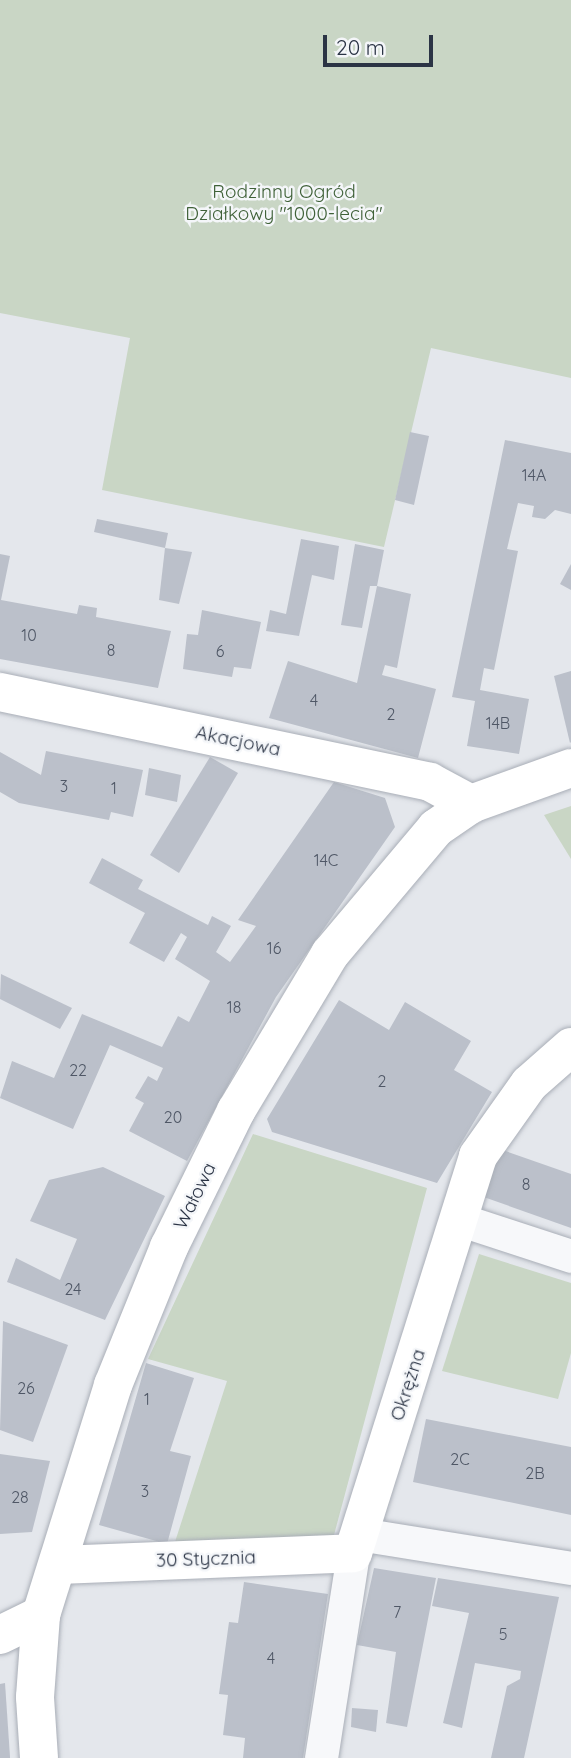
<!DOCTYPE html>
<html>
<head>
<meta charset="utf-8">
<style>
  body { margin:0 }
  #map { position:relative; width:571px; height:1758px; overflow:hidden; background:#e4e7ec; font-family:Quicksand,sans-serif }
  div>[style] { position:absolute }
  .green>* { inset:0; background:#c9d6c5 }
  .building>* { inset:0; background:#bbc0ca }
  .roads { filter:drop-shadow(0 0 2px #a9aeb7) drop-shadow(0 0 2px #a9aeb7) }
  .street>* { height:33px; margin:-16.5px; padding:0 16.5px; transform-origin:16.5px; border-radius:16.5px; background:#f7f8fa }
  .secondary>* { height:38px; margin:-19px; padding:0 19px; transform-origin:19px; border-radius:19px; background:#fff }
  span { translate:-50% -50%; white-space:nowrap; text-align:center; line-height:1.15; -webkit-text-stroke:5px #f4f6f9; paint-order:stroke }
  .number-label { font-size:16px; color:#4f5766 }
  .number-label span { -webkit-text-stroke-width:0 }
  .park-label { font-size:19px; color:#3f6138 }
  .street-label { font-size:19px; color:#2b3445 }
  .scale { position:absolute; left:323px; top:35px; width:110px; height:32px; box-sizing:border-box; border:4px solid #2b3445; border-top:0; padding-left:9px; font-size:21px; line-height:24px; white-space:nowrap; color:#2b3445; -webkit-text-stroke:5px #f4f6f9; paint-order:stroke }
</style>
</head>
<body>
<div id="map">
  <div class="green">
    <i style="clip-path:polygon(0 0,571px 0,571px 378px,431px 348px,384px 547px,102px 490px,130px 338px,0 313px)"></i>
    <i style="clip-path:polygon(571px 806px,571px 859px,544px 815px)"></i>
    <i style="clip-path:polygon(253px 1134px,427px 1188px,334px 1535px,174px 1545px,227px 1381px,148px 1359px)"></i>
    <i style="clip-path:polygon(479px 1254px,571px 1283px,571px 1353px,558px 1399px,442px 1371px)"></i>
  </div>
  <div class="building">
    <i style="clip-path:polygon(410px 432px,429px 436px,414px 505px,395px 500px)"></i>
    <i style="clip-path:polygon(505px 440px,571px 453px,571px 514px,555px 510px,545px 519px,532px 517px,534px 506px,518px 503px,507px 549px,518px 551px,494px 670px,484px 668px,480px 690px,529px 699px,519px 754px,467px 746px,475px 701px,452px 697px)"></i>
    <i style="clip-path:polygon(97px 519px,168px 533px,165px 548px,94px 532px)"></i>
    <i style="clip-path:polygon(301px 539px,339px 546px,334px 580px,312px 575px,299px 636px,266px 631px,270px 610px,286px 614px)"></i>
    <i style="clip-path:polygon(355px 544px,384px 550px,377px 586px,370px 586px,362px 628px,341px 625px)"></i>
    <i style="clip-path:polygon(165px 548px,192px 552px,179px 604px,159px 600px)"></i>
    <i style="clip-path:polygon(0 554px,10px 556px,1px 600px,77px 614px,79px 605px,97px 608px,96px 617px,171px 631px,158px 688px,0 659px)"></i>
    <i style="clip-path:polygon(571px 564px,571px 590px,560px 584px)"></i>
    <i style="clip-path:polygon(377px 586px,411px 594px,397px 668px,385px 665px,382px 675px,436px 689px,418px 758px,269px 718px,288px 661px,357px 683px)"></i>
    <i style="clip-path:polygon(202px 610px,261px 622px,251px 669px,234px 667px,232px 677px,183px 669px,187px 634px,198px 635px)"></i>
    <i style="clip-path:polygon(571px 671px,571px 742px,570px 743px,554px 676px)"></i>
    <i style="clip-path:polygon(46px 751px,143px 770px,133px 817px,111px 812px,109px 820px,19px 803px,0 792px,0 752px,41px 775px)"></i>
    <i style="clip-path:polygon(210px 757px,238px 773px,179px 873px,150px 855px)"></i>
    <i style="clip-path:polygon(149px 768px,181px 775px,177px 802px,145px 795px)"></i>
    <i style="clip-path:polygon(334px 782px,385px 798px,395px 827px,276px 997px,187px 1161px,129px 1131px,144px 1103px,135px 1098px,148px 1076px,157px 1081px,163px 1068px,110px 1045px,73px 1129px,0 1098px,12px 1061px,54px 1078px,82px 1014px,162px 1047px,178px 1016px,189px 1022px,210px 981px,175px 959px,187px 937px,181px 933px,164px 962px,129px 943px,145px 913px,89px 883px,102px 858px,143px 880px,138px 889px,208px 925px,212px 916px,231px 926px,216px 952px,230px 962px,256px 926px,238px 920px)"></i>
    <i style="clip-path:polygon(1px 974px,72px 1008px,60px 1029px,0 999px)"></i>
    <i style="clip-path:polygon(339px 1000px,389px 1030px,405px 1002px,471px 1041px,454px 1070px,492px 1092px,437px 1183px,272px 1132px,267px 1119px)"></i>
    <i style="clip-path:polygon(494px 1147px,571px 1174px,571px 1228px,478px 1195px)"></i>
    <i style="clip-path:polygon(103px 1167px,165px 1196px,105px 1320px,7px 1282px,16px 1258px,60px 1280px,77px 1239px,30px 1221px,49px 1180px)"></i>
    <i style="clip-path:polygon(3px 1321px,68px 1345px,33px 1442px,0 1430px)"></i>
    <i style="clip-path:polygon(146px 1363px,194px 1378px,170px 1451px,191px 1456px,167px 1544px,99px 1525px)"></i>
    <i style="clip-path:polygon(426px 1419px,571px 1447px,571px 1515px,413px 1482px)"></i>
    <i style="clip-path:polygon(0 1454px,50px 1461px,32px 1532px,0 1534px)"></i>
    <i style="clip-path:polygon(374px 1568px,436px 1578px,407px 1727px,386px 1723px,396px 1652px,357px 1645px)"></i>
    <i style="clip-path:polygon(438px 1578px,559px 1597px,524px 1758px,491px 1758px,507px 1686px,520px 1679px,521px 1671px,475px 1663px,462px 1728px,443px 1723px,469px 1613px,432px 1606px)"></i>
    <i style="clip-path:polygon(244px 1582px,328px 1594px,303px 1758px,243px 1758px,245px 1738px,223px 1735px,228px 1695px,219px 1694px,229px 1622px,238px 1623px)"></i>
    <i style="clip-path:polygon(5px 1683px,10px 1757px,10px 1758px,0 1758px,0 1684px)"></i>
    <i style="clip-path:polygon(352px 1708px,378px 1710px,376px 1732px,351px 1727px)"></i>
  </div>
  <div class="roads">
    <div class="street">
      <i style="left:458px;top:1219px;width:119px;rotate:18.1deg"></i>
      <i style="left:359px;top:1534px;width:215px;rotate:9.1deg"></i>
      <i style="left:321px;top:1758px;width:207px;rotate:-81.1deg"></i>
    </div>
    <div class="secondary">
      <i style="left:0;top:692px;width:439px;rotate:11.8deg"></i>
      <i style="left:430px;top:782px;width:47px;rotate:28.2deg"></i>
      <i style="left:59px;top:1565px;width:294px;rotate:-2.3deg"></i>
      <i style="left:353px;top:1553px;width:416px;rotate:-72.5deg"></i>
      <i style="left:478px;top:1156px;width:88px;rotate:-54.7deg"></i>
      <i style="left:529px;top:1084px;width:56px;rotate:-41.4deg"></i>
      <i style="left:0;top:1635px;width:46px;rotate:-26deg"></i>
      <i style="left:39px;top:1758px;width:61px;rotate:-93.8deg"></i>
      <i style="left:35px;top:1697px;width:82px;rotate:-85.8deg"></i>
      <i style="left:41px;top:1615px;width:241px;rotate:-72.6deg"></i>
      <i style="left:113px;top:1385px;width:149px;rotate:-67.9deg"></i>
      <i style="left:169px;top:1247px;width:152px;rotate:-63.8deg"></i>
      <i style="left:236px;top:1111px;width:183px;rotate:-59.1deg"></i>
      <i style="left:330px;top:954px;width:165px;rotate:-49.9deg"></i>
      <i style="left:436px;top:828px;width:42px;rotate:-34.4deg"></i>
      <i style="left:471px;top:804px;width:106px;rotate:-19.8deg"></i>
    </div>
  </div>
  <div class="number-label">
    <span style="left:534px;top:475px">14A</span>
    <span style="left:29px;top:635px">10</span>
    <span style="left:111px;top:650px">8</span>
    <span style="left:220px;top:651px">6</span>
    <span style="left:314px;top:700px">4</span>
    <span style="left:391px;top:714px">2</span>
    <span style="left:498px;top:723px">14B</span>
    <span style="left:64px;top:786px">3</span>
    <span style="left:114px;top:788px">1</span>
    <span style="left:326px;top:860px">14C</span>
    <span style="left:274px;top:948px">16</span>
    <span style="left:234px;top:1007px">18</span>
    <span style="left:78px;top:1070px">22</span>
    <span style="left:382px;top:1081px">2</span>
    <span style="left:173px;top:1117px">20</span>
    <span style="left:526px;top:1184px">8</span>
    <span style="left:73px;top:1289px">24</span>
    <span style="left:26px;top:1388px">26</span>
    <span style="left:147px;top:1399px">1</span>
    <span style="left:460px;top:1459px">2C</span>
    <span style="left:535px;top:1473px">2B</span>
    <span style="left:145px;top:1491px">3</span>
    <span style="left:20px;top:1497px">28</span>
    <span style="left:397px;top:1612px">7</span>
    <span style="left:503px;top:1634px">5</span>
    <span style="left:271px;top:1658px">4</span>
  </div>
  <div class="park-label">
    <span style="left:284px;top:203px">Rodzinny Ogród<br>Działkowy "1000-lecia"</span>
  </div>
  <div class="street-label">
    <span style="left:238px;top:741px;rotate:12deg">Akacjowa</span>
    <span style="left:195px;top:1196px;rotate:-64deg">Wałowa</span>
    <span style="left:408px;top:1385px;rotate:-72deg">Okrężna</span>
    <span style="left:206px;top:1559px;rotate:-2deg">30 Stycznia</span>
  </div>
  <div class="scale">20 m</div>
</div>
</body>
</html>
